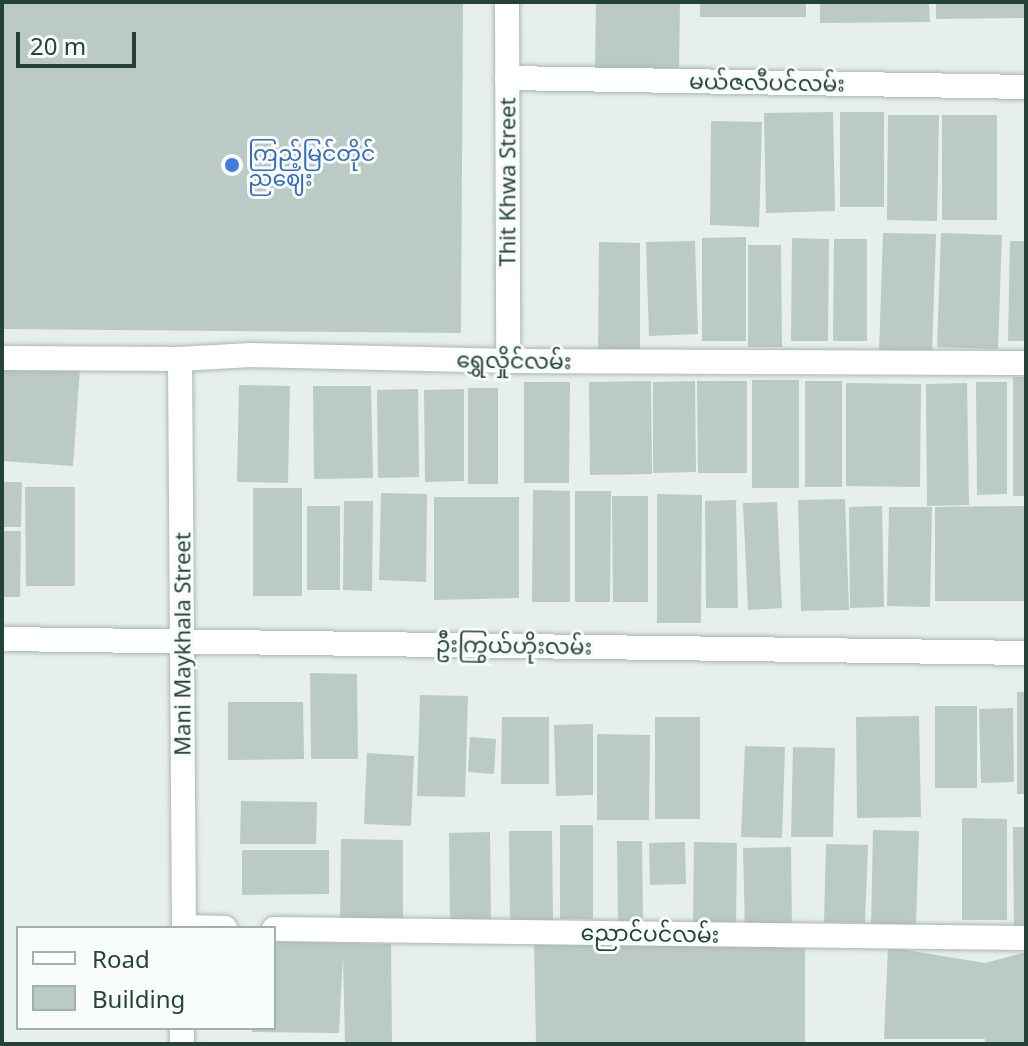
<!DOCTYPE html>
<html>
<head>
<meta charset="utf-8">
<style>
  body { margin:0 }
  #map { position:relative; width:1028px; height:1046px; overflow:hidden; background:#e6efeb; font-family:"Noto Sans","Noto Sans Myanmar",sans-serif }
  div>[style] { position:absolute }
  .building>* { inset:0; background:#bbcac4 }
  .roads { filter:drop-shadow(0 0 2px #a8b8b2) drop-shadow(0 0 2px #a8b8b2) }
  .street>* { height:24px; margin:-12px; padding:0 12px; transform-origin:12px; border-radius:12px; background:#fff }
  .dots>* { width:22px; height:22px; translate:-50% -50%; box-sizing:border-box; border:4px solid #f7fbf9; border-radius:50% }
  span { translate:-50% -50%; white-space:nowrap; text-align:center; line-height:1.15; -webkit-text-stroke:6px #f7fbf9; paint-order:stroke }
  .street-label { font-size:22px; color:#24423a }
  .shop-label { font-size:22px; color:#366cbe }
  .left { translate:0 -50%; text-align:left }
  .frame { position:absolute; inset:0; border:4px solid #24423a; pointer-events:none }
  .legend { position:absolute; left:16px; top:926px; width:260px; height:104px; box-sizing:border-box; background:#f7fbf9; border:2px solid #a3b1ad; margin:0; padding:10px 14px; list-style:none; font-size:24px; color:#24423a }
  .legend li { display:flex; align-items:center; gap:16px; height:40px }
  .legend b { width:40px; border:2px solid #a3b1ad }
  .scale { position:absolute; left:16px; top:32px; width:120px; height:36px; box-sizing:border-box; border:4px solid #24423a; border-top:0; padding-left:10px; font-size:24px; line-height:28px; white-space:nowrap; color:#24423a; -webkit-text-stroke:6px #f7fbf9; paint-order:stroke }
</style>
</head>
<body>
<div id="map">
  <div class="building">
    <i style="clip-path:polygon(2px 2px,463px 2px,461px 333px,2px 329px)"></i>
    <i style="clip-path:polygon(596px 2px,680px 2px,679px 68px,595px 68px)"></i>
    <i style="clip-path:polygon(700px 2px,806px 2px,806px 17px,700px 17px)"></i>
    <i style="clip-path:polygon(820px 2px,929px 2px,930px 22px,820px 23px)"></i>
    <i style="clip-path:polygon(936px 2px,1026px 2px,1026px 18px,936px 19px)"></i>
    <i style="clip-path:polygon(833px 112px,835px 211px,766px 213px,764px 113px)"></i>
    <i style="clip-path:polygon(840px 112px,884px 112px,884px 207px,840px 207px)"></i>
    <i style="clip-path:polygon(888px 115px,939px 115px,937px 221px,887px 220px)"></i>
    <i style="clip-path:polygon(942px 115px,997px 115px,997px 220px,942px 220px)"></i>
    <i style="clip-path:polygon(711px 121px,762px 122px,759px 227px,710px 225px)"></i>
    <i style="clip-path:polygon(883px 233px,936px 234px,932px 354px,879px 352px)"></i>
    <i style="clip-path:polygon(941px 233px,1002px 235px,998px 349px,937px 347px)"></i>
    <i style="clip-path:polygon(746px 237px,746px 341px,702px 341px,702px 238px)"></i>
    <i style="clip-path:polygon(792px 238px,829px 239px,828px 341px,791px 341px)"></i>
    <i style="clip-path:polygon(834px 239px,867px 239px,867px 341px,833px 341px)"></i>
    <i style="clip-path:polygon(695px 241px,698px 334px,649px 336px,646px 242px)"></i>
    <i style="clip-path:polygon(1010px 241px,1026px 241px,1026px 341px,1008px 341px)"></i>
    <i style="clip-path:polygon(599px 242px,640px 243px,640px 350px,598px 350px)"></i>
    <i style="clip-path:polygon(748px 245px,781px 245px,782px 347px,748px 347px)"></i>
    <i style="clip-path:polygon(80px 368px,73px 466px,2px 461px,2px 369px)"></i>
    <i style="clip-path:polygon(1013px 377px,1026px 377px,1026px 496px,1013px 496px)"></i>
    <i style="clip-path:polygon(752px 380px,799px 380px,799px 488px,752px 488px)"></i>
    <i style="clip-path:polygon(651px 381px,652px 474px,590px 475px,589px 382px)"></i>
    <i style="clip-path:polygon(695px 381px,696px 472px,653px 473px,653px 382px)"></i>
    <i style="clip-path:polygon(697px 381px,747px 381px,747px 473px,698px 473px)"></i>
    <i style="clip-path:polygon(805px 381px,842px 381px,842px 487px,805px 487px)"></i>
    <i style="clip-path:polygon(524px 382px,570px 382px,569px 483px,524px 483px)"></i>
    <i style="clip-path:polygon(976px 382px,1007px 382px,1007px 494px,977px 495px)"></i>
    <i style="clip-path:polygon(846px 383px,921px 384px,920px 487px,846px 486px)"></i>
    <i style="clip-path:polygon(967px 383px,969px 505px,927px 506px,926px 384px)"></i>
    <i style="clip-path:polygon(239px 385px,290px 386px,288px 483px,237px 482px)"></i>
    <i style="clip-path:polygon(313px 386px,371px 386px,373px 478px,314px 479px)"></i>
    <i style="clip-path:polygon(468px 388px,498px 388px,498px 484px,468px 484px)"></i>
    <i style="clip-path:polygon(418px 389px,419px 477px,378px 478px,377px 390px)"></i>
    <i style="clip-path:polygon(464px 389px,464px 481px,425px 482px,424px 390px)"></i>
    <i style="clip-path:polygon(2px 482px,22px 482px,21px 527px,2px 527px)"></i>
    <i style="clip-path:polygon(25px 487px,75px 487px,75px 586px,26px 586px)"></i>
    <i style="clip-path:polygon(253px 488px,302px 488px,302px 596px,253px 596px)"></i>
    <i style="clip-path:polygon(533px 490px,570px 491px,570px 602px,532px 602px)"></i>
    <i style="clip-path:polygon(575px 491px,611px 491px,610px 602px,575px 602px)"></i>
    <i style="clip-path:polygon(381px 493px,427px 494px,426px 582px,379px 580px)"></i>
    <i style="clip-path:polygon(657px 494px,702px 495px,701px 623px,657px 623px)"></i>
    <i style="clip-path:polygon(612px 496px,648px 496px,648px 602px,613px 602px)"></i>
    <i style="clip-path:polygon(434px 497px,519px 497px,519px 598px,434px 600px)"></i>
    <i style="clip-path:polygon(845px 499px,849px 610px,801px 611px,798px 500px)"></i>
    <i style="clip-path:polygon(736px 500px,738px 608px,706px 608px,705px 501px)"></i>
    <i style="clip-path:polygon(344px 501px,373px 501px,372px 591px,343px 590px)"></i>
    <i style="clip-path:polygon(777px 502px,782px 608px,748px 610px,743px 503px)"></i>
    <i style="clip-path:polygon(307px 506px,340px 506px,340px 590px,307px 590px)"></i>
    <i style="clip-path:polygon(882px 506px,884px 607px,850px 608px,849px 507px)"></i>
    <i style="clip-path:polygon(1026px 506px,1026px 601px,935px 601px,935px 507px)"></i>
    <i style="clip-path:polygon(889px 507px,932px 507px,930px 607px,887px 606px)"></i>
    <i style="clip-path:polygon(2px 531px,21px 531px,20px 597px,2px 597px)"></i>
    <i style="clip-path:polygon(310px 673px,357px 674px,358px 759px,311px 759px)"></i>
    <i style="clip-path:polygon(1017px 692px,1026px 692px,1026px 794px,1017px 794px)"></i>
    <i style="clip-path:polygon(420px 695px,468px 696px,465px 797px,417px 796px)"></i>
    <i style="clip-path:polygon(228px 702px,303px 702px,304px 759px,228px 760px)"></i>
    <i style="clip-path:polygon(935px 706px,977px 706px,977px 788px,935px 788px)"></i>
    <i style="clip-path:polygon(1013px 708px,1014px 782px,981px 783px,979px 709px)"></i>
    <i style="clip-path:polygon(919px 716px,921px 817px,857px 818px,856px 717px)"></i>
    <i style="clip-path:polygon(502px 717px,549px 717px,549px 784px,501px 784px)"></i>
    <i style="clip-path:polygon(655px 717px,700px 717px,700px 819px,655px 819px)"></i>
    <i style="clip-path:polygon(593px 724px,593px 795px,556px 796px,554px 725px)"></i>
    <i style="clip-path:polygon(597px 734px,650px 735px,649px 820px,597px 820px)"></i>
    <i style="clip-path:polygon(470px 737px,496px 739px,494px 774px,468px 772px)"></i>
    <i style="clip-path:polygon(745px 746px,785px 747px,782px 838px,741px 837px)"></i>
    <i style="clip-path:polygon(793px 747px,835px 748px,833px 837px,791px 837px)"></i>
    <i style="clip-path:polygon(367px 753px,414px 756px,411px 826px,364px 824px)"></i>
    <i style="clip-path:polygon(241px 801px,317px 802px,316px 844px,240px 844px)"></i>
    <i style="clip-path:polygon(962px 818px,1007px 819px,1007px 920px,962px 920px)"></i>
    <i style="clip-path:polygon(560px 825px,593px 825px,593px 919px,560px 919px)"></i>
    <i style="clip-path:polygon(1013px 827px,1026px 827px,1026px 929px,1014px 929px)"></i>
    <i style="clip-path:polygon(873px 830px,919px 831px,916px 926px,871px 925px)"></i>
    <i style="clip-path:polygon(509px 831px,552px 831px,553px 922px,510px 923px)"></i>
    <i style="clip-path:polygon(490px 832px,491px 924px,450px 924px,449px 833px)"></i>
    <i style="clip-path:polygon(341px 839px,403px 840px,403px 926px,340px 925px)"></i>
    <i style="clip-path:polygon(617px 841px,642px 841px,643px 922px,618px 923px)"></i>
    <i style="clip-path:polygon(685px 842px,686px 884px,650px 885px,649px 843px)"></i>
    <i style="clip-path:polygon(694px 842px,737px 843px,736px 927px,693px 927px)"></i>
    <i style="clip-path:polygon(826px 844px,868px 845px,865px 923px,824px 922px)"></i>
    <i style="clip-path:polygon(791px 847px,792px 929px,745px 929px,743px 848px)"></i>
    <i style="clip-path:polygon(242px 850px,329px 850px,329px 894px,242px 895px)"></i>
    <i style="clip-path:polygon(274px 941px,391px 944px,392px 1044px,345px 1044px,343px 955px,339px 1033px,252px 1032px,252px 1028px,274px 1028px)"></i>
    <i style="clip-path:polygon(653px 942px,805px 948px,805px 1044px,536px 1044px,534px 944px)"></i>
    <i style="clip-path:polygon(888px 947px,985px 963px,1026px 952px,1026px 1044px,985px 1044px,985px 1039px,884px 1039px)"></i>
  </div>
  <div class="roads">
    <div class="street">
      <i style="left:507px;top:2px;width:359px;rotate:89.8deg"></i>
      <i style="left:507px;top:78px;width:519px;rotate:0.99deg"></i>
      <i style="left:2px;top:358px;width:178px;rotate:0.3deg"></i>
      <i style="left:180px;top:359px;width:71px;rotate:-3.2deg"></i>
      <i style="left:251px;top:355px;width:257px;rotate:1.3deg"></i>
      <i style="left:508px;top:361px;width:518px;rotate:0.22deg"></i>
      <i style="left:180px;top:359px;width:569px;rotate:89.6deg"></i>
      <i style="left:2px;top:639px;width:1024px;rotate:0.78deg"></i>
      <i style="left:184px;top:927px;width:41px;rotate:1.4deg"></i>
      <i style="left:274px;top:929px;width:752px;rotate:0.69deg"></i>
      <i style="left:182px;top:1044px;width:16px;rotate:-90deg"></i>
    </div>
  </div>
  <div class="dots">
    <i style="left:232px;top:165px;background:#3f7fe0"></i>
  </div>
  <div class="street-label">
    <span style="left:767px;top:82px;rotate:1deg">မယ်ဇလီပင်လမ်း</span>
    <span style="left:507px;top:182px;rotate:-90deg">Thit Khwa Street</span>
    <span style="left:514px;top:360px;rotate:1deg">ရွှေလှိုင်လမ်း</span>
    <span style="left:182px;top:644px;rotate:-90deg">Mani Maykhala Street</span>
    <span style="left:514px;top:645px;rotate:1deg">ဦးကြွယ်ဟိုးလမ်း</span>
    <span style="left:650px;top:933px;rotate:1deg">ညောင်ပင်လမ်း</span>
  </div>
  <div class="shop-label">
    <span class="left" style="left:248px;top:165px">ကြည့်မြင်တိုင်<br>ညဈေး</span>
  </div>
  <div class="frame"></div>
  <ul class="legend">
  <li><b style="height:10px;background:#fff"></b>Road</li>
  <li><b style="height:22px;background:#bbcac4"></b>Building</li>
  </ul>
  <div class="scale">20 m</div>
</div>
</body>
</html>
